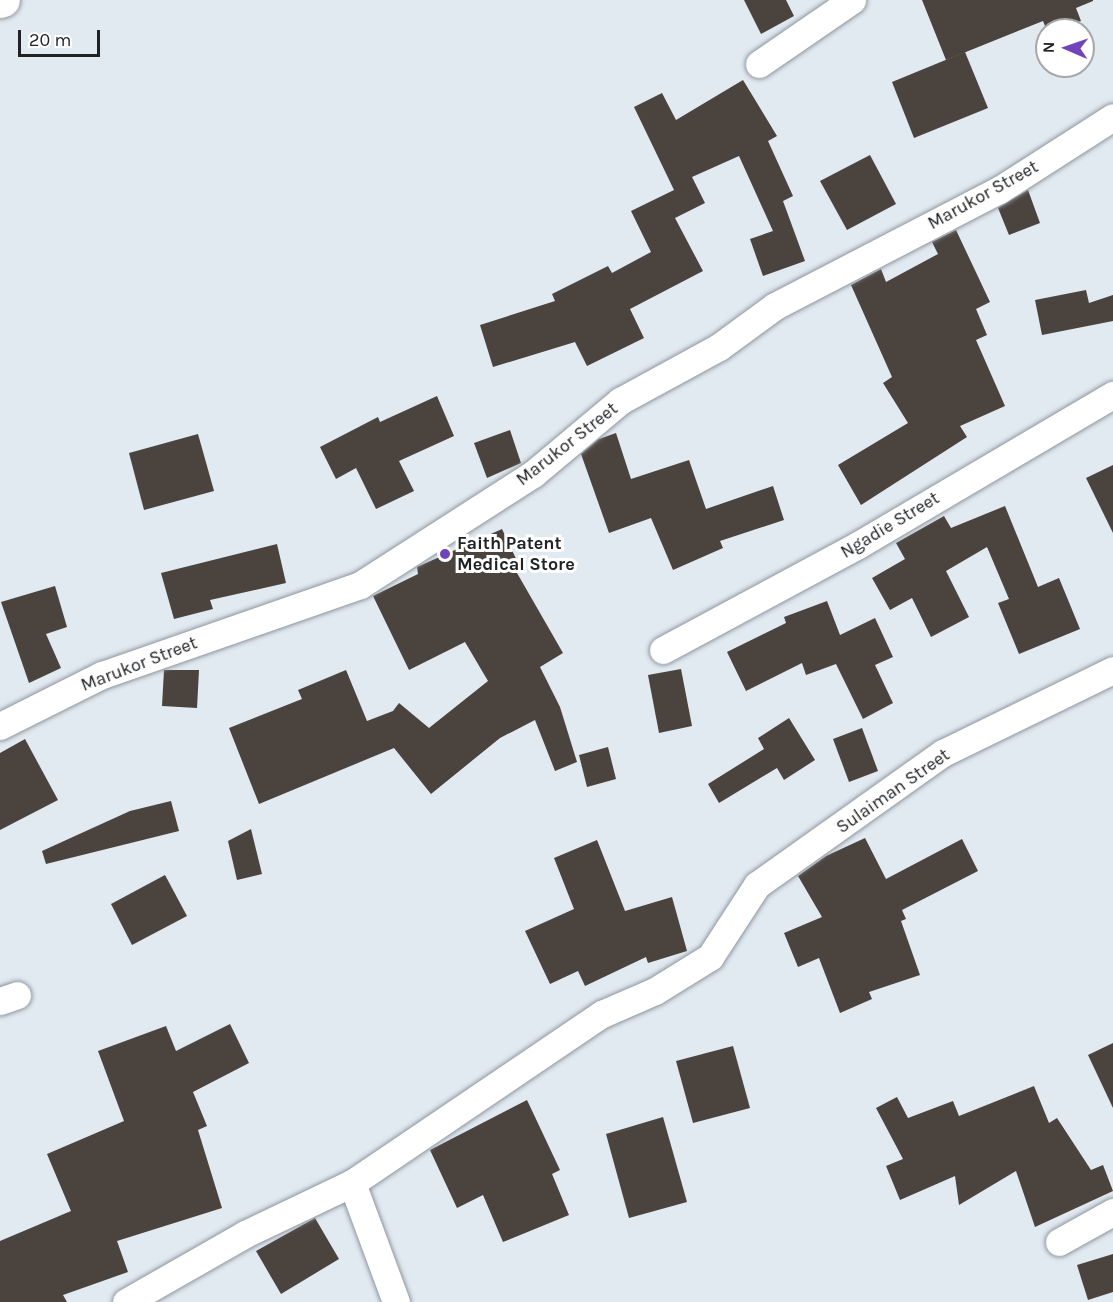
<!DOCTYPE html>
<html>
<head>
<meta charset="utf-8">
<style>
  body { margin:0 }
  #map { position:relative; width:1113px; height:1302px; overflow:hidden; background:#e1e9f1; font-family:Karla,sans-serif }
  div>[style] { position:absolute }
  .building>* { inset:0; background:#4b433e }
  .roads { filter:drop-shadow(0 0 2px #8f969e) drop-shadow(0 0 2px #8f969e) }
  .street>* { height:27px; margin:-13.5px; padding:0 13.5px; transform-origin:13.5px; border-radius:13.5px; background:#fff }
  .highway>* { height:33px; margin:-16.5px; padding:0 16.5px; transform-origin:16.5px; border-radius:16.5px; background:#fff }
  .dots>* { width:16px; height:16px; translate:-50% -50%; box-sizing:border-box; border:3px solid #fff; border-radius:50% }
  span { translate:-50% -50%; white-space:nowrap; text-align:center; line-height:1.15; -webkit-text-stroke:6px #fff; paint-order:stroke }
  .street-label { font-size:18px; color:#202225 }
  .poi-label { font-size:18px; color:#202225; font-weight:700 }
  .left { translate:0 -50%; text-align:left }
  .north { position:absolute; left:1035px; top:18px; width:60px; height:60px; box-sizing:border-box; background:#fff; border:2px solid #a6a7a8; border-radius:50%; rotate:272deg; font-size:16px; font-weight:700; line-height:24px; text-align:center; color:#202225 }
  .north::after { content:''; display:block; margin:auto; width:21px; height:27px; background:#7244bc; clip-path:polygon(50% 0,100% 100%,50% 72%,0 100%) }
  .scale { position:absolute; left:18px; top:30px; width:82px; height:27px; box-sizing:border-box; border:3px solid #202225; border-top:0; padding-left:8px; font-size:18px; line-height:21px; white-space:nowrap; color:#202225; -webkit-text-stroke:4px #fff; paint-order:stroke }
</style>
</head>
<body>
<div id="map">
  <div class="building">
    <i style="clip-path:polygon(744px 0,786px 0,794px 16px,761px 34px)"></i>
    <i style="clip-path:polygon(922px 0,1093px 0,1093px 1px,1076px 8px,1081px 21px,1047px 31px,1043px 21px,946px 60px)"></i>
    <i style="clip-path:polygon(965px 52px,988px 108px,914px 138px,892px 82px)"></i>
    <i style="clip-path:polygon(743px 80px,777px 136px,768px 141px,793px 196px,783px 201px,805px 261px,763px 276px,750px 239px,773px 231px,739px 156px,692px 177px,705px 203px,675px 218px,703px 271px,630px 309px,644px 338px,587px 366px,575px 342px,493px 367px,480px 325px,555px 301px,552px 294px,608px 266px,612px 273px,651px 252px,631px 211px,674px 190px,634px 107px,662px 93px,676px 120px)"></i>
    <i style="clip-path:polygon(870px 155px,896px 204px,847px 230px,820px 181px)"></i>
    <i style="clip-path:polygon(1028px 190px,1040px 223px,1009px 235px,998px 208px)"></i>
    <i style="clip-path:polygon(956px 230px,990px 302px,976px 309px,987px 335px,976px 340px,1005px 406px,960px 426px,967px 437px,861px 505px,838px 465px,908px 423px,883px 383px,892px 377px,851px 285px,881px 269px,886px 282px,938px 254px,932px 242px)"></i>
    <i style="clip-path:polygon(1086px 290px,1089px 303px,1113px 295px,1113px 321px,1042px 335px,1035px 300px)"></i>
    <i style="clip-path:polygon(437px 396px,454px 436px,399px 461px,414px 491px,376px 509px,356px 468px,336px 479px,320px 447px,378px 417px,380px 422px)"></i>
    <i style="clip-path:polygon(510px 430px,521px 463px,487px 478px,474px 443px)"></i>
    <i style="clip-path:polygon(616px 433px,631px 479px,689px 460px,706px 509px,773px 486px,784px 520px,720px 541px,723px 548px,673px 570px,651px 518px,609px 533px,581px 454px,599px 439px)"></i>
    <i style="clip-path:polygon(198px 434px,214px 491px,144px 510px,129px 453px)"></i>
    <i style="clip-path:polygon(1113px 465px,1113px 533px,1086px 478px)"></i>
    <i style="clip-path:polygon(1005px 506px,1038px 587px,1059px 578px,1080px 629px,1019px 654px,998px 603px,1009px 599px,987px 547px,946px 571px,969px 617px,931px 637px,912px 598px,890px 610px,872px 578px,905px 559px,896px 543px,944px 516px,951px 528px)"></i>
    <i style="clip-path:polygon(502px 529px,518px 563px,513px 566px,563px 653px,540px 667px,560px 707px,577px 762px,555px 771px,535px 720px,500px 738px,431px 794px,394px 748px,259px 804px,229px 728px,302px 699px,298px 690px,346px 670px,367px 721px,393px 711px,399px 703px,429px 728px,488px 681px,465px 642px,409px 670px,373px 596px,418px 574px,417px 567px)"></i>
    <i style="clip-path:polygon(277px 544px,286px 583px,210px 600px,213px 609px,174px 619px,161px 573px)"></i>
    <i style="clip-path:polygon(55px 586px,67px 627px,46px 634px,61px 668px,29px 683px,1px 602px)"></i>
    <i style="clip-path:polygon(827px 601px,840px 635px,875px 618px,893px 657px,875px 665px,893px 703px,863px 719px,836px 664px,806px 675px,802px 663px,746px 691px,727px 652px,786px 623px,784px 617px)"></i>
    <i style="clip-path:polygon(681px 669px,692px 726px,659px 733px,648px 675px)"></i>
    <i style="clip-path:polygon(164px 670px,199px 670px,197px 708px,162px 706px)"></i>
    <i style="clip-path:polygon(789px 718px,815px 760px,784px 780px,777px 768px,719px 803px,708px 784px,764px 749px,758px 738px)"></i>
    <i style="clip-path:polygon(862px 728px,878px 771px,849px 782px,833px 739px)"></i>
    <i style="clip-path:polygon(25px 739px,58px 800px,0 830px,0 753px)"></i>
    <i style="clip-path:polygon(608px 747px,616px 779px,587px 787px,579px 755px)"></i>
    <i style="clip-path:polygon(171px 801px,179px 831px,46px 864px,42px 851px,130px 811px)"></i>
    <i style="clip-path:polygon(251px 829px,262px 874px,237px 880px,228px 841px)"></i>
    <i style="clip-path:polygon(865px 838px,886px 879px,962px 839px,978px 871px,902px 910px,906px 919px,901px 921px,920px 975px,869px 992px,872px 999px,840px 1013px,819px 958px,798px 967px,784px 933px,822px 917px,798px 876px,826px 856px)"></i>
    <i style="clip-path:polygon(597px 840px,625px 911px,672px 897px,687px 951px,648px 963px,646px 957px,585px 986px,578px 971px,550px 984px,525px 931px,574px 909px,554px 858px)"></i>
    <i style="clip-path:polygon(165px 875px,187px 916px,132px 945px,111px 904px)"></i>
    <i style="clip-path:polygon(230px 1024px,249px 1063px,193px 1092px,207px 1126px,198px 1130px,222px 1208px,117px 1241px,128px 1272px,63px 1295px,67px 1302px,0 1302px,0 1241px,71px 1211px,47px 1154px,124px 1121px,98px 1051px,166px 1026px,176px 1051px)"></i>
    <i style="clip-path:polygon(1113px 1043px,1113px 1108px,1088px 1055px)"></i>
    <i style="clip-path:polygon(733px 1046px,750px 1108px,693px 1123px,676px 1061px)"></i>
    <i style="clip-path:polygon(1034px 1086px,1049px 1123px,1057px 1118px,1091px 1170px,1103px 1165px,1113px 1191px,1035px 1227px,1016px 1171px,959px 1205px,955px 1176px,900px 1200px,886px 1166px,903px 1159px,876px 1108px,897px 1097px,908px 1118px,953px 1101px,959px 1116px)"></i>
    <i style="clip-path:polygon(527px 1100px,560px 1170px,552px 1174px,569px 1215px,503px 1242px,483px 1195px,457px 1208px,430px 1150px)"></i>
    <i style="clip-path:polygon(663px 1117px,687px 1202px,629px 1218px,606px 1134px)"></i>
    <i style="clip-path:polygon(315px 1218px,339px 1259px,281px 1294px,256px 1251px)"></i>
    <i style="clip-path:polygon(1113px 1254px,1113px 1292px,1088px 1300px,1077px 1265px)"></i>
  </div>
  <div class="roads">
    <div class="street">
      <i style="left:759px;top:64px;width:113px;rotate:-34.5deg"></i>
      <i style="left:663px;top:650px;width:221px;rotate:-28.3deg"></i>
      <i style="left:858px;top:545px;width:296px;rotate:-30.5deg"></i>
      <i style="left:0;top:726px;width:114px;rotate:-26.6deg"></i>
      <i style="left:102px;top:675px;width:273px;rotate:-19.2deg"></i>
      <i style="left:360px;top:585px;width:206px;rotate:-32.7deg"></i>
      <i style="left:533px;top:474px;width:114px;rotate:-40deg"></i>
      <i style="left:620px;top:401px;width:113px;rotate:-28.6deg"></i>
      <i style="left:719px;top:347px;width:69px;rotate:-36.2deg"></i>
      <i style="left:775px;top:306px;width:252px;rotate:-27.4deg"></i>
      <i style="left:999px;top:190px;width:135px;rotate:-32.6deg"></i>
      <i style="left:0;top:1001px;width:18px;rotate:-19deg"></i>
      <i style="left:352px;top:1183px;width:127px;rotate:69.7deg"></i>
      <i style="left:1059px;top:1242px;width:62px;rotate:-29.1deg"></i>
      <i style="left:126px;top:1302px;width:137px;rotate:-29.7deg"></i>
      <i style="left:245px;top:1234px;width:119px;rotate:-25.5deg"></i>
      <i style="left:352px;top:1183px;width:302px;rotate:-34.1deg"></i>
      <i style="left:602px;top:1014px;width:58px;rotate:-23.5deg"></i>
      <i style="left:655px;top:991px;width:65px;rotate:-31.7deg"></i>
      <i style="left:710px;top:957px;width:86px;rotate:-56.9deg"></i>
      <i style="left:757px;top:885px;width:228px;rotate:-35.4deg"></i>
      <i style="left:943px;top:753px;width:189px;rotate:-26deg"></i>
    </div>
    <div class="highway">
      <i style="left:0;top:1px;width:3px;rotate:-18deg"></i>
    </div>
  </div>
  <div class="dots">
    <i style="left:445px;top:554px;background:#7244bc"></i>
  </div>
  <div class="street-label">
    <span style="left:983px;top:195px;rotate:-29deg">Marukor Street</span>
    <span style="left:567px;top:444px;rotate:-38deg">Marukor Street</span>
    <span style="left:890px;top:525px;rotate:-31deg">Ngadie Street</span>
    <span style="left:139px;top:664px;rotate:-21deg">Marukor Street</span>
    <span style="left:893px;top:791px;rotate:-35deg">Sulaiman Street</span>
  </div>
  <div class="poi-label">
    <span class="left" style="left:457px;top:554px">Faith Patent<br>Medical Store</span>
  </div>
  <div class="north">N</div>
  <div class="scale">20 m</div>
</div>
</body>
</html>
